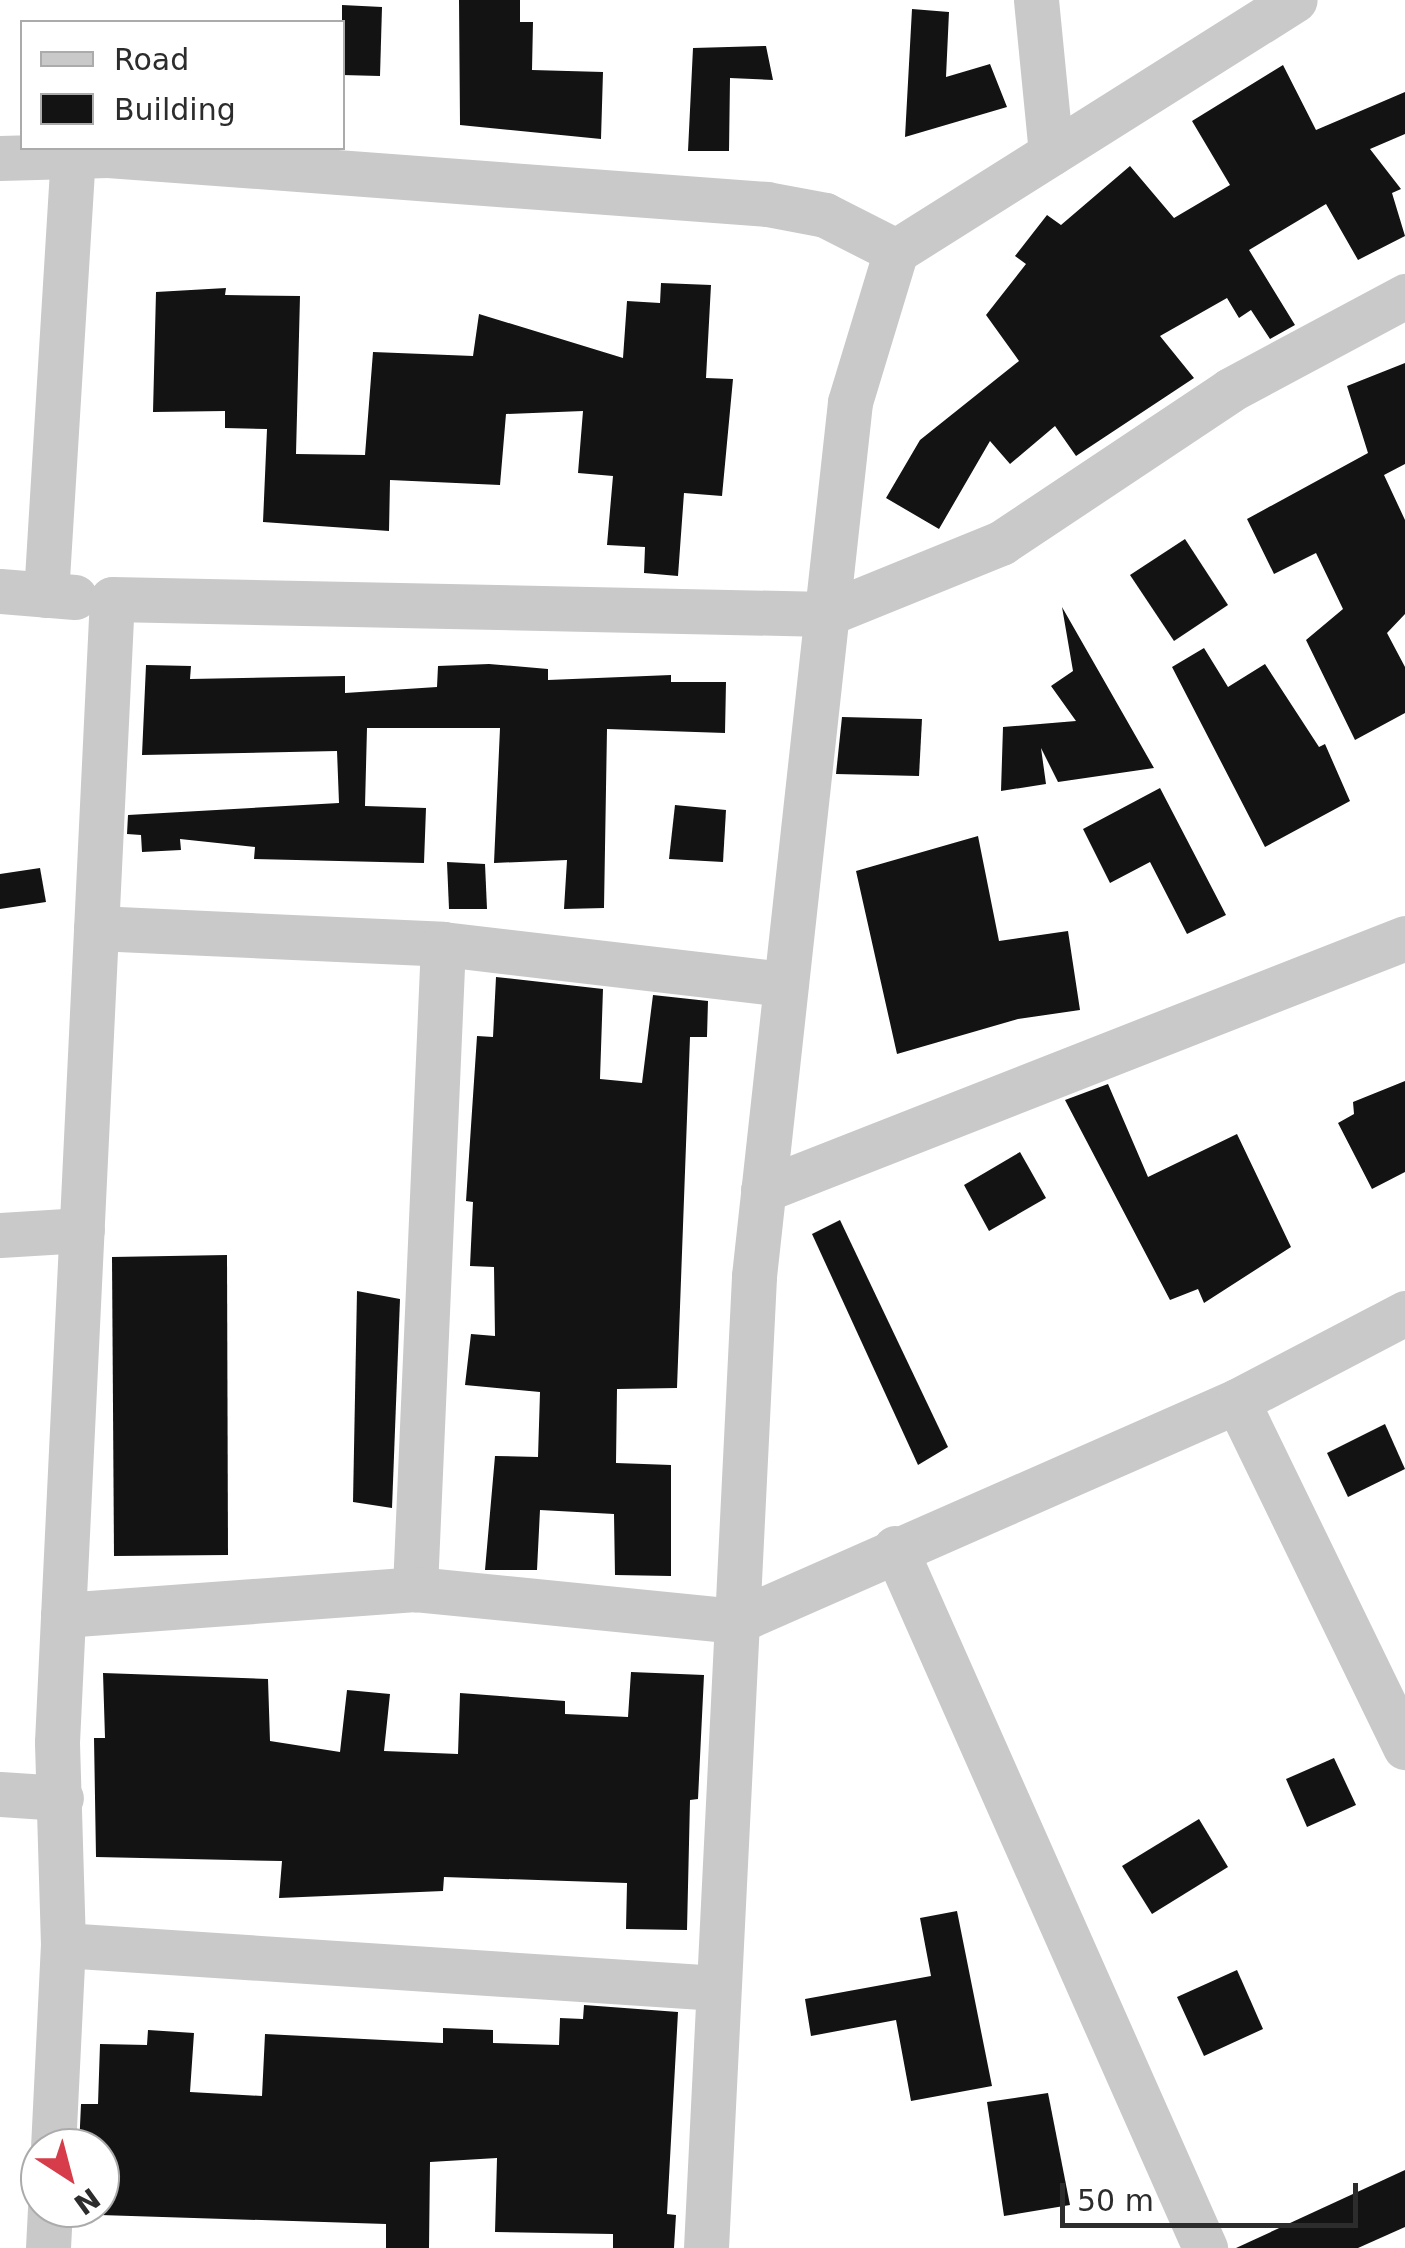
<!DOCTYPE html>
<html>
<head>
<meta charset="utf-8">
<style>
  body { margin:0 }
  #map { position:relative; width:1405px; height:2248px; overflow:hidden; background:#fff; font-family:"DejaVu Sans",sans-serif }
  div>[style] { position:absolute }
  .building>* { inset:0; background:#131313 }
  .minor>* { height:45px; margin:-22.5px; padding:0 22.5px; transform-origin:22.5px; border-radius:22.5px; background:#c9c9c9 }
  span { translate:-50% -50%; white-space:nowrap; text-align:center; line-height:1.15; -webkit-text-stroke:10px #fff; paint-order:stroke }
  .legend { position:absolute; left:20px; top:20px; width:325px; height:130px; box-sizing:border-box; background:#fff; border:2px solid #ababab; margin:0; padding:12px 18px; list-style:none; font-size:30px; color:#2c2c2c }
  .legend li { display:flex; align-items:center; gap:20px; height:50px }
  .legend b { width:50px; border:2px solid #ababab }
  .north { position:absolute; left:20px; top:2128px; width:100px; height:100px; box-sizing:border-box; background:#fff; border:2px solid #ababab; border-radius:50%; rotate:144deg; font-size:28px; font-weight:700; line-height:40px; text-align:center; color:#2c2c2c }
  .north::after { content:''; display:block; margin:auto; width:35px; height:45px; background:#d63c49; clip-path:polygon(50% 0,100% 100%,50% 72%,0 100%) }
  .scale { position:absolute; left:1060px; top:2183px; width:298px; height:45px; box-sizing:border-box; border:5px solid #2c2c2c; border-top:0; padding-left:12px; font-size:30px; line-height:35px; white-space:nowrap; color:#2c2c2c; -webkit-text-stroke:8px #fff; paint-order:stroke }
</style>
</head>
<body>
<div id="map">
  <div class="building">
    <i style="clip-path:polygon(459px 0,520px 0,520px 22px,533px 22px,532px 70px,603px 72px,601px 139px,460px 125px)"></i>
    <i style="clip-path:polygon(342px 5px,382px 7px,380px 76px,342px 75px)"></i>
    <i style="clip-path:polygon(912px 9px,949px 12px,946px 77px,990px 64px,1007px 107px,905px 137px)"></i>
    <i style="clip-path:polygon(766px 46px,773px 80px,730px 78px,729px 151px,688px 151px,693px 48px)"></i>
    <i style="clip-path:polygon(1283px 65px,1316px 130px,1405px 92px,1405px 134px,1370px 149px,1401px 189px,1392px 193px,1405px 236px,1358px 260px,1326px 204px,1249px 250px,1295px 325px,1270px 339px,1251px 310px,1239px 318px,1227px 298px,1160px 336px,1194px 378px,1076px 456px,1055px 426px,1010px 464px,990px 441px,939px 529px,886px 498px,920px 440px,1019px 361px,986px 315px,1026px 264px,1015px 256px,1047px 215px,1061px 225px,1130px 166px,1174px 218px,1230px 185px,1192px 121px)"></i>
    <i style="clip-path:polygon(661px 283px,711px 285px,706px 378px,733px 379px,722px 496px,684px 493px,678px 576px,644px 573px,645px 547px,607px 545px,613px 476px,578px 473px,583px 411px,506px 414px,500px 485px,390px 480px,389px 531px,263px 522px,267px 429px,225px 428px,225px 411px,153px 412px,156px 292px,226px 288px,225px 295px,300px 296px,296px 454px,365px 455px,373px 352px,473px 356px,479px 314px,623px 358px,627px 301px,660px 303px)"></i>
    <i style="clip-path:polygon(1405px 363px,1405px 464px,1384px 475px,1405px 520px,1405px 614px,1387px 633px,1405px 667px,1405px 713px,1355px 740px,1306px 640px,1343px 609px,1316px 553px,1274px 574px,1247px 519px,1368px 453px,1347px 386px)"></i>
    <i style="clip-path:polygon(1185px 539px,1228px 605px,1174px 641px,1130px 575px)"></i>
    <i style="clip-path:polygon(1062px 607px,1154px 768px,1058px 782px,1041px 748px,1046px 784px,1001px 791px,1003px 727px,1076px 721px,1051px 686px,1073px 671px)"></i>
    <i style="clip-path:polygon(1204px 648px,1228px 687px,1265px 664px,1319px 747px,1325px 744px,1350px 801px,1265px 847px,1172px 667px)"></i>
    <i style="clip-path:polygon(489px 664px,548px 669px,548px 680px,671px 675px,671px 682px,726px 682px,725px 733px,607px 729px,604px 908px,564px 909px,567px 860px,494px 863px,500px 728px,367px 728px,365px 806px,426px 808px,424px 863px,254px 859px,255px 847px,180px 839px,181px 850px,142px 852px,141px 835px,127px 834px,128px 815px,339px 803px,337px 751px,142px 755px,146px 665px,191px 666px,190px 679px,345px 676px,345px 693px,437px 687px,438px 666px)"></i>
    <i style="clip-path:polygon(842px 717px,922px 719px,919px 776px,836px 774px)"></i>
    <i style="clip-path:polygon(1160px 788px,1226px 915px,1187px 934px,1150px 862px,1110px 883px,1083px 829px)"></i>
    <i style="clip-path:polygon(675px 805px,726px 810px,723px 862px,669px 859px)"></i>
    <i style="clip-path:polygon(978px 836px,999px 941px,1068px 931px,1080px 1010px,1018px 1019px,897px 1054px,856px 871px)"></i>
    <i style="clip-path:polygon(447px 862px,485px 864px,487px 909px,449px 909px)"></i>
    <i style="clip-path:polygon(40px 868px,46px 902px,0 909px,0 874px)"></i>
    <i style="clip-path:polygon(496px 977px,603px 989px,600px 1079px,642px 1083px,653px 995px,708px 1001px,707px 1037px,690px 1037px,677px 1388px,617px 1389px,616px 1463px,671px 1465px,671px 1576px,615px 1575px,614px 1514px,540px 1510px,537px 1570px,485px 1570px,495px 1456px,538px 1457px,540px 1392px,465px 1385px,471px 1334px,495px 1336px,494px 1267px,470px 1266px,473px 1202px,466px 1201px,477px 1036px,493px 1037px)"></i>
    <i style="clip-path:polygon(1405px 1081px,1405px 1172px,1372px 1189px,1338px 1123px,1354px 1114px,1353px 1102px)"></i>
    <i style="clip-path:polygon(1108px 1084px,1148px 1177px,1237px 1134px,1291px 1247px,1204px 1303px,1198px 1289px,1170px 1300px,1065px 1100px)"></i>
    <i style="clip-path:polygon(1020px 1152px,1046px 1198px,989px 1231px,964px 1185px)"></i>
    <i style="clip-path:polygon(840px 1220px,948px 1447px,918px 1465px,812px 1234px)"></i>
    <i style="clip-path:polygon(227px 1255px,228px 1555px,114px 1556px,112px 1257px)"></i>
    <i style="clip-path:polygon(357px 1291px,400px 1299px,392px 1508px,353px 1502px)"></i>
    <i style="clip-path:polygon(1385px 1424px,1405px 1469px,1348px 1497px,1327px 1453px)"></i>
    <i style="clip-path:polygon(631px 1672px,704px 1675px,698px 1799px,690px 1800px,687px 1930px,626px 1929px,627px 1883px,444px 1877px,443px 1891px,279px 1898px,282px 1861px,96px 1857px,94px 1738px,105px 1738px,103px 1673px,268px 1679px,270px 1741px,340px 1752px,347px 1690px,390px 1694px,384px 1751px,458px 1754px,460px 1693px,565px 1701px,565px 1714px,628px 1717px)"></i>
    <i style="clip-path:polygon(1334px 1758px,1356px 1805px,1307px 1827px,1286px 1779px)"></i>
    <i style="clip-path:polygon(1199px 1819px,1228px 1867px,1152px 1914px,1122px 1866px)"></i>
    <i style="clip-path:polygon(957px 1911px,992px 2086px,911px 2101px,896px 2020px,811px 2036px,805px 1999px,931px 1976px,920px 1918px)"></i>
    <i style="clip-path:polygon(1237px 1970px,1263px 2029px,1204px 2056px,1177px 1997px)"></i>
    <i style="clip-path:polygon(584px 2005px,678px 2012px,667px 2214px,676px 2215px,674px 2248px,613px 2248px,613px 2234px,495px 2232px,497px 2158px,430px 2162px,429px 2248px,386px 2248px,386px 2224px,100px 2215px,100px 2148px,79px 2148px,81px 2104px,98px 2104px,100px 2044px,147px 2045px,148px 2030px,194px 2033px,190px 2092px,262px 2096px,265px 2034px,443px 2043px,443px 2028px,493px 2030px,493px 2043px,559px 2045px,560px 2018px,583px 2019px)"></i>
    <i style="clip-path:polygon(1048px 2093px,1070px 2205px,1004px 2216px,987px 2102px)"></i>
    <i style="clip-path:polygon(1405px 2170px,1405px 2227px,1358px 2248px,1236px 2248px)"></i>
  </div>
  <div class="minor">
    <i style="left:1036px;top:0;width:154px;rotate:84.4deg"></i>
    <i style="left:0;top:158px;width:108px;rotate:-1.6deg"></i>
    <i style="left:108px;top:155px;width:661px;rotate:4.25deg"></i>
    <i style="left:767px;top:204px;width:59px;rotate:10.7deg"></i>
    <i style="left:825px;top:215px;width:80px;rotate:26.9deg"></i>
    <i style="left:0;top:591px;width:75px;rotate:4.6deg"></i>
    <i style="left:46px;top:595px;width:440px;rotate:-86.5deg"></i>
    <i style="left:96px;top:928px;width:347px;rotate:2.6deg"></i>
    <i style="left:443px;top:944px;width:345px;rotate:6.7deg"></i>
    <i style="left:443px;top:944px;width:646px;rotate:92.49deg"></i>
    <i style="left:415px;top:1589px;width:324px;rotate:5.7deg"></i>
    <i style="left:737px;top:1621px;width:546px;rotate:-23.75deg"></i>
    <i style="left:1237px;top:1401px;width:190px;rotate:-27.6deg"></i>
    <i style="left:763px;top:1190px;width:690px;rotate:-21.43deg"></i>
    <i style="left:0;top:1235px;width:82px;rotate:-3.5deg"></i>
    <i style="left:1237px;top:1401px;width:385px;rotate:64.1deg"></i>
    <i style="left:895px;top:1548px;width:766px;rotate:66.11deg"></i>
    <i style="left:63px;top:1615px;width:353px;rotate:-4.2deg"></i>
    <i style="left:0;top:1794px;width:61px;rotate:3.8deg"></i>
    <i style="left:63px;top:1945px;width:656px;rotate:3.76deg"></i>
    <i style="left:53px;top:2148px;width:203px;rotate:-87.2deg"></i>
    <i style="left:63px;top:1945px;width:203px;rotate:-91.7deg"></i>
    <i style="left:57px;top:1742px;width:1144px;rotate:-87.25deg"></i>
    <i style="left:112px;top:599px;width:714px;rotate:1.2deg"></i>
    <i style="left:826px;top:614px;width:189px;rotate:-22.1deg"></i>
    <i style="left:1001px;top:543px;width:275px;rotate:-33.7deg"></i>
    <i style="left:1230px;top:390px;width:199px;rotate:-28.2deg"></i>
    <i style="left:48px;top:2248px;width:40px;rotate:-87.1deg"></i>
    <i style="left:706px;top:2248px;width:973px;rotate:-87.17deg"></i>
    <i style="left:754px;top:1276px;width:879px;rotate:-83.73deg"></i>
    <i style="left:850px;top:402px;width:158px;rotate:-73.1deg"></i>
    <i style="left:896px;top:251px;width:471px;rotate:-32.2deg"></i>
  </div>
  <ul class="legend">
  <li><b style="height:12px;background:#c9c9c9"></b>Road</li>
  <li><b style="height:28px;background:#131313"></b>Building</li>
  </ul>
  <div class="north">N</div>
  <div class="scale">50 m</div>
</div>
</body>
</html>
